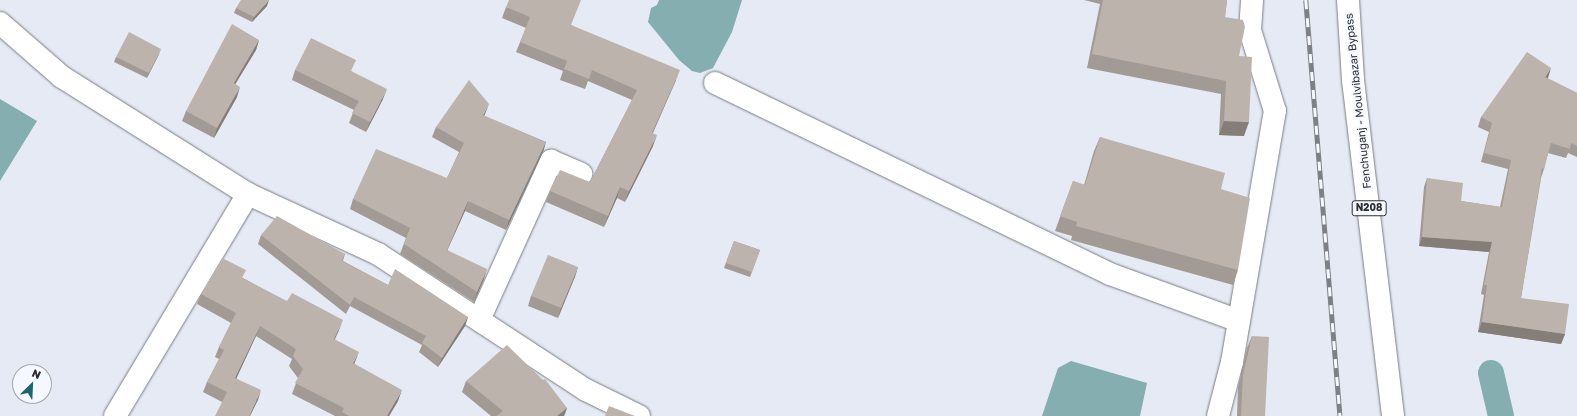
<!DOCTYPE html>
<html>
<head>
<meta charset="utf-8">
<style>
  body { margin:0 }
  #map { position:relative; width:1577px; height:416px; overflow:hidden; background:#e6eaf4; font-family:"Golos Text",sans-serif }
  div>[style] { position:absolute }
  .water>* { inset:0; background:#84aeb0 }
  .canal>* { height:26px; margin:-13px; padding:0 13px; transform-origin:13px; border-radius:13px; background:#84aeb0 }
  .roads { filter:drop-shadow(0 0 1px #777c85) drop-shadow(0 0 1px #777c85) }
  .minor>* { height:22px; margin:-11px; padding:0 11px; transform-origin:11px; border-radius:11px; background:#fff }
  .highway>* { height:22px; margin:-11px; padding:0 11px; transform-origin:11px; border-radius:11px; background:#fff }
  .rail>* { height:4.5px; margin-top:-2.25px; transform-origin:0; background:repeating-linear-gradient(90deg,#f5f8fe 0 9px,#7d8087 0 18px); box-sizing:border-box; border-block:1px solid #7d8087 }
  .wall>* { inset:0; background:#a29a94 }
  .shaded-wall>* { inset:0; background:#847d78 }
  .building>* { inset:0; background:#bcb3ac }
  span { translate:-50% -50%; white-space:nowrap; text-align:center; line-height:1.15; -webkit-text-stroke:4px #f5f8fe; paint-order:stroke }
  .shield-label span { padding:1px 3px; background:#f5f8fe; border:1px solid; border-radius:3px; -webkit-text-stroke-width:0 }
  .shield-label { font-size:10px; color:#2c2e32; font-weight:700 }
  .street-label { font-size:11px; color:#2c2e32 }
  .north { position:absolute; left:12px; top:364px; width:40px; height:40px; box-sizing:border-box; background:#f5f8fe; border:1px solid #a5a7ac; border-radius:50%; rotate:24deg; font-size:11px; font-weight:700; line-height:16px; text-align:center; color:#2c2e32 }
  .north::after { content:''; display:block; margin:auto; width:14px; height:18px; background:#1d6573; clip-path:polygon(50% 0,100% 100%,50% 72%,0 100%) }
</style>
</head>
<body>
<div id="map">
  <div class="water">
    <i style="clip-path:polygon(659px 0,742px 0,732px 32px,713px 68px,700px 73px,692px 71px,679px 60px,648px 22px,651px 8px,657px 5px)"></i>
    <i style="clip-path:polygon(0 99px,37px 121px,0 181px)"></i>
    <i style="clip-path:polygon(1071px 361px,1147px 383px,1140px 416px,1042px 416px,1058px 368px)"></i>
  </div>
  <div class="canal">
    <i style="left:1491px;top:373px;width:44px;rotate:76.9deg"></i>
  </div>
  <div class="roads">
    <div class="minor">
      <i style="left:0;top:23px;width:82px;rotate:41.1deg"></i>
      <i style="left:62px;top:77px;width:220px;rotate:32.2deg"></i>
      <i style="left:248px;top:194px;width:143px;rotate:24.8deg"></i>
      <i style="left:378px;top:254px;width:249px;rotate:33.2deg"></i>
      <i style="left:586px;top:390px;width:59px;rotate:26.1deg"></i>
      <i style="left:715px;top:83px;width:439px;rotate:25.8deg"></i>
      <i style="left:1110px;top:274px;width:137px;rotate:20deg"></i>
      <i style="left:479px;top:320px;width:175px;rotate:-65.6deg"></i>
      <i style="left:551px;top:161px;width:33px;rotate:23deg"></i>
      <i style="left:115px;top:416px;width:259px;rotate:-59.1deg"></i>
      <i style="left:1218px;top:416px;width:56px;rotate:-75.5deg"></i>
      <i style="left:1232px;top:362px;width:255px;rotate:-80.3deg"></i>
      <i style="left:1275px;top:111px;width:85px;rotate:-107.2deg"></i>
      <i style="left:1250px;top:30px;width:30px;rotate:-86deg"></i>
    </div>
    <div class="highway">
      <i style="left:1348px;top:0;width:80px;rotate:86.4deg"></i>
      <i style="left:1353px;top:80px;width:338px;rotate:83.2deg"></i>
    </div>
  </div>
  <div class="rail">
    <i style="left:1306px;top:0;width:417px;rotate:85.3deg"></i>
  </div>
  <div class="wall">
    <i style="clip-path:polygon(1084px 0,1227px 0,1225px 17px,1239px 56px,1244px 136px,1219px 135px,1221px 94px,1087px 68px,1100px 4px)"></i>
    <i style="clip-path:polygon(267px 6px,252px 22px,234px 13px,236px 8px)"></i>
    <i style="clip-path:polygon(506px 7px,571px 25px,676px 80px,653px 133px,653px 146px,625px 202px,617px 198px,604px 227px,546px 202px,550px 191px,590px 182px,632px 100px,588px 81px,585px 89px,560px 80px,563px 71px,516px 52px,526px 28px,502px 18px)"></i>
    <i style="clip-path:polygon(259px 40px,256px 50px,235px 84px,237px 97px,214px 138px,182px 121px,186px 111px)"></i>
    <i style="clip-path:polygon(159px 54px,147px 78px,114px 62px,116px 57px)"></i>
    <i style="clip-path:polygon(295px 70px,351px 71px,383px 99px,366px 132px,349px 123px,354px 110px,292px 80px)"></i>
    <i style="clip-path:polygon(1547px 78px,1577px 93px,1577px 157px,1568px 153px,1566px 158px,1548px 153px,1544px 169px,1541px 178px,1521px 298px,1565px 334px,1561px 344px,1478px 332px,1484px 295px,1481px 294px,1489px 252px,1419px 246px,1424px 187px,1427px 178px,1461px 201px,1500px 207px,1508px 169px,1481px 162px,1489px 132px,1478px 127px,1481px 117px)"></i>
    <i style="clip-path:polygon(485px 114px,484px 116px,546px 142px,543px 152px,506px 230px,465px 211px,447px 250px,484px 279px,474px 302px,400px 254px,406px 238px,350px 209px,353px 199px,447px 178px,459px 152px,432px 137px,436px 127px)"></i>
    <i style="clip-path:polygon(1100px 137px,1221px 189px,1238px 270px,1233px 285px,1071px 240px,1072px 236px,1055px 231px,1073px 181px,1084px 185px,1094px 151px)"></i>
    <i style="clip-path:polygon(261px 235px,345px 254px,343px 261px,388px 285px,468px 317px,465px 326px,438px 367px,419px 352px,422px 345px,350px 306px,346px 314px,258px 244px)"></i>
    <i style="clip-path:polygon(734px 241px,760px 250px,750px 277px,724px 268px)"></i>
    <i style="clip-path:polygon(578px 267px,558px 318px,528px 306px,531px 296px)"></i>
    <i style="clip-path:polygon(243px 278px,339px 330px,335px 339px,355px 364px,398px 401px,389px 416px,335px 416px,292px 394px,298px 378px,289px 366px,292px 359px,256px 336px,236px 378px,258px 400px,222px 402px,203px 392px,207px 382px,219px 359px,215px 357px,219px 347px,231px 323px,197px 304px,201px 294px)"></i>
    <i style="clip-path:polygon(1252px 336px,1265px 416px,1237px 416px,1238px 387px,1247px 348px)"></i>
    <i style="clip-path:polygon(466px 381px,567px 408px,564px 416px,491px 416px,462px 392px)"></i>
  </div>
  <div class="shaded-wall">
    <i style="clip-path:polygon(269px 0,267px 6px,252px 22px,254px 17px)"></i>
    <i style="clip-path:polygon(259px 40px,256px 50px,230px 93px,234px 83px)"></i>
    <i style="clip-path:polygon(161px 49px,159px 54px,147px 78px,149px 73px)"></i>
    <i style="clip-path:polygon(1551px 68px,1548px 78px,1542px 86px,1545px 77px)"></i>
    <i style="clip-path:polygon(680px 70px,676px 80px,648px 143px,652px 133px)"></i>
    <i style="clip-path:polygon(240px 87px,237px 97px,214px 138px,217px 128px)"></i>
    <i style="clip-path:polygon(387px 89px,383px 99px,366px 132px,370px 122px)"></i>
    <i style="clip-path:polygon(489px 104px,485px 114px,479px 125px,483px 115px)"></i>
    <i style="clip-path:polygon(1224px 121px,1249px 122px,1244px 136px,1219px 135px)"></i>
    <i style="clip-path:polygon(657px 135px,653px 146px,625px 202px,629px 191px)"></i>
    <i style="clip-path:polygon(546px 142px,543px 152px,506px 230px,509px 220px)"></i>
    <i style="clip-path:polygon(620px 187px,617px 198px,604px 227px,608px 216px)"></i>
    <i style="clip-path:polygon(468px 201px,465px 211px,443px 260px,447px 250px)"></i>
    <i style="clip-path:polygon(1422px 237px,1492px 242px,1489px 252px,1419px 246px)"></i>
    <i style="clip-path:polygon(578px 267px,575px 277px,558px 318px,561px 308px)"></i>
    <i style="clip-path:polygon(487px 269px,484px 279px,474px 302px,477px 292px)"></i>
    <i style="clip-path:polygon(468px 317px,465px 326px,438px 367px,442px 358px)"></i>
    <i style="clip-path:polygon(343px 320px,339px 330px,330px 349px,334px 339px)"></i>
    <i style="clip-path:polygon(1482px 322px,1565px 334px,1561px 344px,1478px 332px)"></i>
    <i style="clip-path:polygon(260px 326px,256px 336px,232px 388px,235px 378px)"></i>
    <i style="clip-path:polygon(359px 352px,355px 362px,350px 373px,353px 363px)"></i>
    <i style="clip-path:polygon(261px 390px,258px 400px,250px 416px,249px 416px)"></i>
    <i style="clip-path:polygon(402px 390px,398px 401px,389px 416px,387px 416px)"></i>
    <i style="clip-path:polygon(567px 408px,564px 416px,557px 416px)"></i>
  </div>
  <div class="building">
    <i style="clip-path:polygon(241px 0,269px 0,254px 17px,236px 8px)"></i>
    <i style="clip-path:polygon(509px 0,581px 0,571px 25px,680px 70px,652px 133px,657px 135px,629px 191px,620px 187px,608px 216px,550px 191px,560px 170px,590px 182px,637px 90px,592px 70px,589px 79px,564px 69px,567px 61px,520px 42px,530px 17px,506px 7px)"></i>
    <i style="clip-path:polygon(1103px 0,1227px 0,1225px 17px,1243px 20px,1245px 27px,1239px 56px,1252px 57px,1249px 122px,1224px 121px,1226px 81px,1092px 54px)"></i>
    <i style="clip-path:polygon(232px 24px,259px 40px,234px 83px,240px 87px,217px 128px,186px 111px)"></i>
    <i style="clip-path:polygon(129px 32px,161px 49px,149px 73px,116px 57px)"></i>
    <i style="clip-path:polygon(311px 38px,356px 60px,351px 71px,387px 89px,370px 122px,352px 113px,359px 101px,295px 70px)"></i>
    <i style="clip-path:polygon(1527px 52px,1551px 68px,1545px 77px,1577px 93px,1577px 146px,1571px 143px,1570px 149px,1551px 143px,1544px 169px,1542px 168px,1521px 298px,1569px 304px,1565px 334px,1482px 322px,1487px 285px,1484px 285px,1492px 242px,1422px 237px,1427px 178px,1463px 183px,1461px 201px,1502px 207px,1511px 160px,1484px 153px,1492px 123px,1481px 117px)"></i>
    <i style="clip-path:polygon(469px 80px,489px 104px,483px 115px,546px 142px,509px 220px,468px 201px,447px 250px,487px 269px,477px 292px,404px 244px,410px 228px,353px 199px,376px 149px,447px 178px,464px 143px,436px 127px)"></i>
    <i style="clip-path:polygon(1100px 137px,1225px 173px,1221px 189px,1250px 198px,1238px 270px,1076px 226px,1077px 222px,1060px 216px,1073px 181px,1085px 185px)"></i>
    <i style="clip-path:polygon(277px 216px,345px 254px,342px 261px,388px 285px,395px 269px,468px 317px,442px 358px,422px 343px,426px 336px,354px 297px,350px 305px,261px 235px)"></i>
    <i style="clip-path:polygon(734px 241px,760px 250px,752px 272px,726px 263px)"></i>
    <i style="clip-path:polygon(548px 255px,578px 267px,561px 308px,531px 296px)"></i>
    <i style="clip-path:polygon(222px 258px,246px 270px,242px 278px,287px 301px,292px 293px,343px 320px,334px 339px,359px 352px,353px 363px,402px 390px,387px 416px,349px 416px,342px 412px,344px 408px,295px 383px,303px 369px,293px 356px,296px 349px,260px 326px,235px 378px,261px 390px,249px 416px,215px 416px,227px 392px,207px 382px,224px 350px,219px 347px,236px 313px,201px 294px)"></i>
    <i style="clip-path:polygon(1252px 336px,1269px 337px,1265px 416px,1241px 416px,1243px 375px)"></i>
    <i style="clip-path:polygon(507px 345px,543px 380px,545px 379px,567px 408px,557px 416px,496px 416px,503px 411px,466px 381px)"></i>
    <i style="clip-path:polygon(609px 406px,635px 416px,605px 416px)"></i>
  </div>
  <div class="shield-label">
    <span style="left:1369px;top:208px">N208</span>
  </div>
  <div class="street-label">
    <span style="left:1358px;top:101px;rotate:-96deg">Fenchuganj - Moulvibazar Bypass</span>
  </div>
  <div class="north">N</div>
</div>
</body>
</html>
